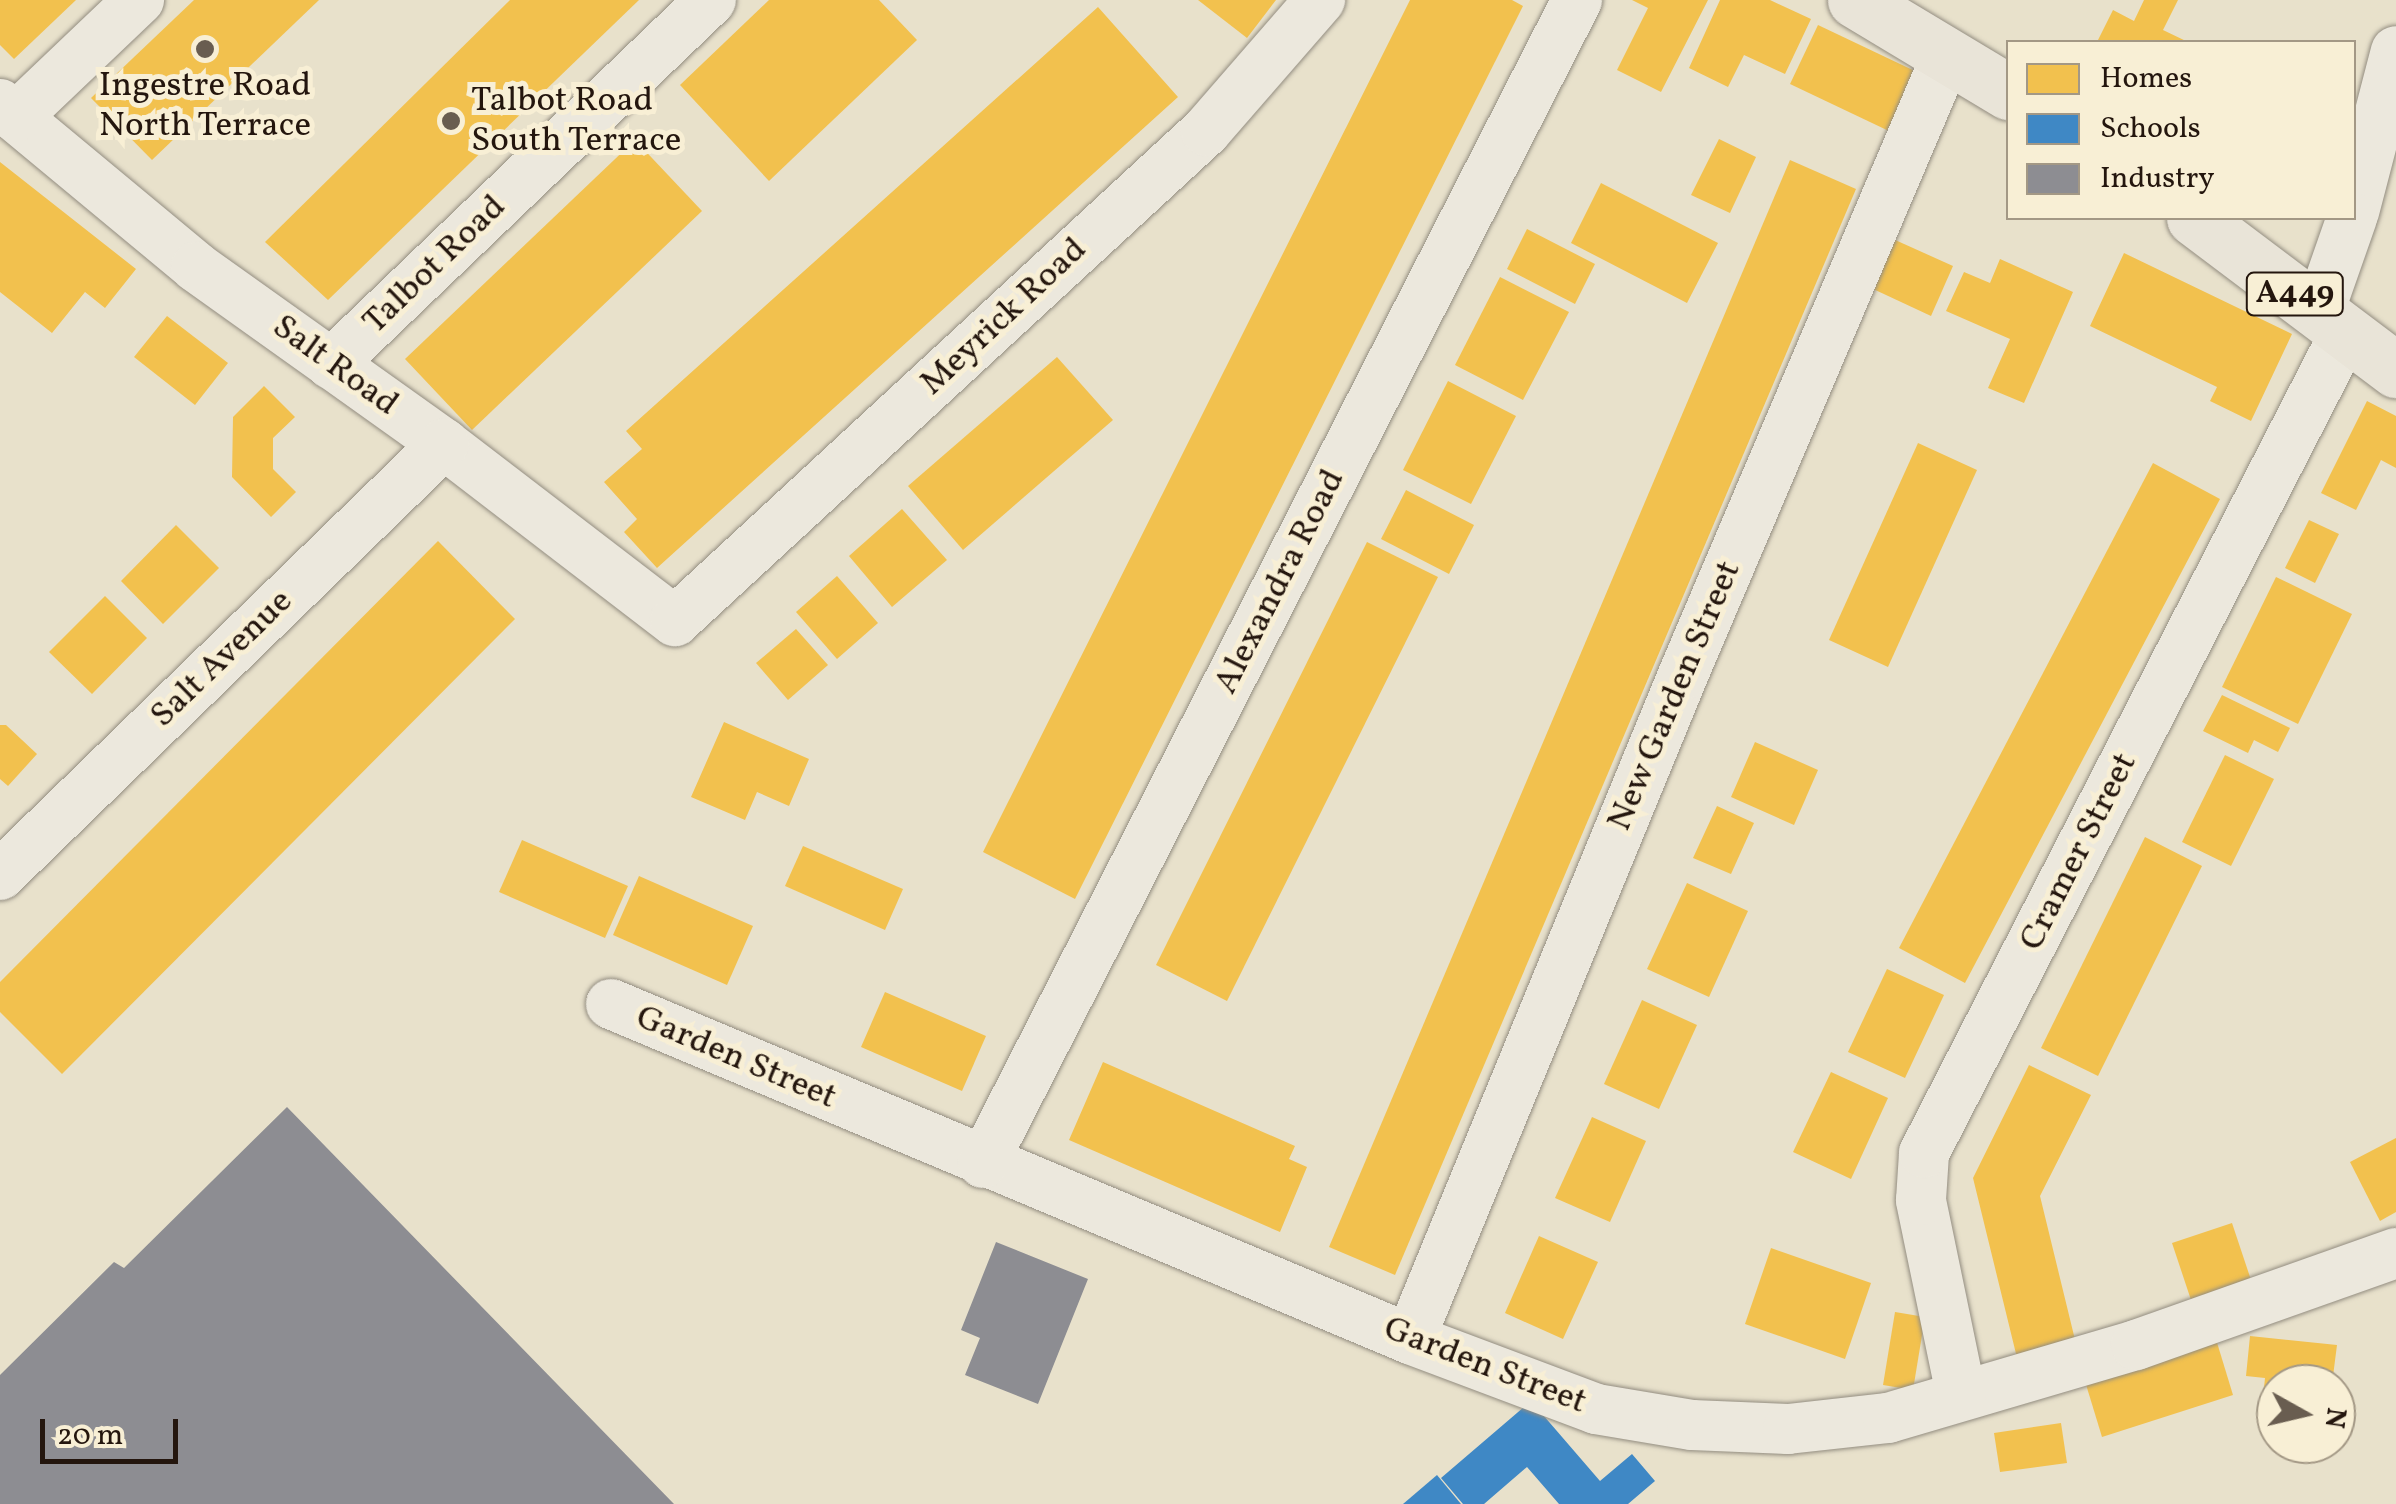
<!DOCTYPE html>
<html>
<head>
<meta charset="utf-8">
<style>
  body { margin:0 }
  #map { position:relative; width:2396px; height:1504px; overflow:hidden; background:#e8e1cb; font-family:Vollkorn,serif }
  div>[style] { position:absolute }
  .homes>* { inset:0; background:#f2c14e }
  .schools>* { inset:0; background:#3f88c5 }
  .industry>* { inset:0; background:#8d8d92 }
  .roads { filter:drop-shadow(0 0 2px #938d81) drop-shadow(0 0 2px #938d81) }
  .minor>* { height:50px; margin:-25px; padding:0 25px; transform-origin:25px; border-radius:25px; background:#ece8dd }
  .highway>* { height:55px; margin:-27.5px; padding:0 27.5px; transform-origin:27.5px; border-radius:27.5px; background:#e9e4d8 }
  .dots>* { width:28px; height:28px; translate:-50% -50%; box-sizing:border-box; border:5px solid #f8efd5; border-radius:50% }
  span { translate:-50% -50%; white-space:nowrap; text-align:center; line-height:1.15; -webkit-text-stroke:10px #f8efd5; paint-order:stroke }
  .shield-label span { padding:2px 8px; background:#f8efd5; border:2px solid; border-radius:8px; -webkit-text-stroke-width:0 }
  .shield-label { font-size:32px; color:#24160e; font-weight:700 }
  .poi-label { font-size:35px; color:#24160e }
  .left { translate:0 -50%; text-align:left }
  .street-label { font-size:35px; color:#24160e }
  .legend { position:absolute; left:2006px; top:40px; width:350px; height:180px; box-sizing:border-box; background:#f8efd5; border:2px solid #a39885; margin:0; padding:12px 18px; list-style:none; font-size:30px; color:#24160e }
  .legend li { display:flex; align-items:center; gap:20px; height:50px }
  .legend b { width:50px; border:2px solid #a39885 }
  .north { position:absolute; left:2256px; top:1364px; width:100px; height:100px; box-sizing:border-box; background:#f8efd5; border:2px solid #a39885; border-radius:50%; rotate:98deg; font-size:28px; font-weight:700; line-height:40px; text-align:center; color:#24160e }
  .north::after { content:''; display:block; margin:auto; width:35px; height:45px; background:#695d50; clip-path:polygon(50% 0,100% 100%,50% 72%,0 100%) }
  .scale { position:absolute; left:40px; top:1419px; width:138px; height:45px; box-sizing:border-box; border:5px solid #24160e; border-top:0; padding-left:12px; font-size:30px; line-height:35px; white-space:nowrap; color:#24160e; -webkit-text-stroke:8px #f8efd5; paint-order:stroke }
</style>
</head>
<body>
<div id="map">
  <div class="homes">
    <i style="clip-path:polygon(0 0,76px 0,14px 59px,0 45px)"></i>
    <i style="clip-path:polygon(194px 0,319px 0,152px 160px,91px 98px)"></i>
    <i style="clip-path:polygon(510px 0,639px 0,328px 300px,265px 242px)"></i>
    <i style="clip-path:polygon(769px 0,879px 0,917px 40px,769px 181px,680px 85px)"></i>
    <i style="clip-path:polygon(1198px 0,1276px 0,1247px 38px)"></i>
    <i style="clip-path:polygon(1410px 0,1512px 0,1523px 6px,1075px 899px,983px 852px)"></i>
    <i style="clip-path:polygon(1632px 0,1708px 0,1661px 92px,1617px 70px,1648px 8px)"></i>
    <i style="clip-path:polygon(1720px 0,1770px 0,1811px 19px,1785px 74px,1744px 55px,1728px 87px,1689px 68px)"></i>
    <i style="clip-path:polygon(2144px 0,2178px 0,2163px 30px,2188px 42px,2097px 42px,2113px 10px,2134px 21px)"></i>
    <i style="clip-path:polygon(1098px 7px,1178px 97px,657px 568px,624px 532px,637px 519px,604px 482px,642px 449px,626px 431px)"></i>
    <i style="clip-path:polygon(1818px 25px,1919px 73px,1891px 132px,1790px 84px)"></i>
    <i style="clip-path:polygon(1719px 139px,1756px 157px,1730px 213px,1691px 195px)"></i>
    <i style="clip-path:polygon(635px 140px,702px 211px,472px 430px,405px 359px)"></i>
    <i style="clip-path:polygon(1790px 160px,1856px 189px,1395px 1275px,1329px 1247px)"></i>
    <i style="clip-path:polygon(0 162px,136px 269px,105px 308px,85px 292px,52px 333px,0 292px)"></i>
    <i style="clip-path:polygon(1601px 183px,1718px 243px,1687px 303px,1571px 243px)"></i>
    <i style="clip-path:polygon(1527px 229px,1595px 264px,1575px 304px,1507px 269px)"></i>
    <i style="clip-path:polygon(1893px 239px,1953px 266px,1931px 316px,1871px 288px)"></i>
    <i style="clip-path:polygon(2124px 253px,2292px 334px,2251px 421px,2210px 401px,2217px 387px,2090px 326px)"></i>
    <i style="clip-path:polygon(2000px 259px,2073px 292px,2024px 403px,1988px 388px,2010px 339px,1946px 311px,1964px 272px,1990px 283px)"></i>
    <i style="clip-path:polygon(1500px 277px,1569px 312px,1523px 400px,1455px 365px)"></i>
    <i style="clip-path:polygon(167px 316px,228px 363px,195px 405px,134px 357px)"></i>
    <i style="clip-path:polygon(1057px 357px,1113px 420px,963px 550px,908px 486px)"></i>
    <i style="clip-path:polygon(1448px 381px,1516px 416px,1471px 504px,1403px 470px)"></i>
    <i style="clip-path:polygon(264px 386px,295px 417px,273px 438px,273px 469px,296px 492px,271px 517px,232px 477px,233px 417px)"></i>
    <i style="clip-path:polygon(2367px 401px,2396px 416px,2396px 468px,2381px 460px,2356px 510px,2321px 493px)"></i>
    <i style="clip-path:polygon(1918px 443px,1977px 470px,1888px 667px,1829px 640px)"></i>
    <i style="clip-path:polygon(2153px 463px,2220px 499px,1965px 983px,1899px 948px)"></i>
    <i style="clip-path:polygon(1406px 490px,1474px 525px,1449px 574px,1381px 539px)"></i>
    <i style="clip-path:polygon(902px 509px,947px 560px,892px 607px,849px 556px)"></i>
    <i style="clip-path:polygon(2309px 520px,2339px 534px,2315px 583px,2285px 568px)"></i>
    <i style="clip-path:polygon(176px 525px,219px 568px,163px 624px,121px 581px)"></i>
    <i style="clip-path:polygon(438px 541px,515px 619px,62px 1074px,0 1012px,0 982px)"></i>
    <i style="clip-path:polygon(1367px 542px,1438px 577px,1227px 1001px,1156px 965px)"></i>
    <i style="clip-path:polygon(837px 576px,878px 623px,837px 659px,796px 612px)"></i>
    <i style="clip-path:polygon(2276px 577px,2352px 614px,2298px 724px,2222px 687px)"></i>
    <i style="clip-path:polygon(105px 596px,147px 638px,92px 694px,49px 652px)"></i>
    <i style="clip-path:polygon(796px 629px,828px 665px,788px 700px,756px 663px)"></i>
    <i style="clip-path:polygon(2222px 695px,2290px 728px,2278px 752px,2254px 740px,2248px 753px,2203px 731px)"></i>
    <i style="clip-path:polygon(724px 722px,809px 759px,789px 806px,757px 792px,745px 820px,691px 797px)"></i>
    <i style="clip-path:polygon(0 725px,6px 725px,37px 754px,8px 786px,0 779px)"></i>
    <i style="clip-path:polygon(1755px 742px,1818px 770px,1794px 825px,1731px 797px)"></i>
    <i style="clip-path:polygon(2225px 755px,2274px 779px,2231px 866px,2182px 842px)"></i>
    <i style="clip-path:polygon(1717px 806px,1754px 823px,1731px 874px,1693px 858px)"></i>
    <i style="clip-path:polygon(2145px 837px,2202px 866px,2098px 1076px,2041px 1048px)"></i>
    <i style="clip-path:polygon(522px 840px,628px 886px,605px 938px,499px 892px)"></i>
    <i style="clip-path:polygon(803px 846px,903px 889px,885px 930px,785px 886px)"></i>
    <i style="clip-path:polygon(639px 876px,753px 926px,727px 985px,613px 935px)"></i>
    <i style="clip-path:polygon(1687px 883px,1748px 911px,1709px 997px,1647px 969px)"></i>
    <i style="clip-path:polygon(1887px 969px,1944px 995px,1905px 1078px,1848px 1052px)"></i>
    <i style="clip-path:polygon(885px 992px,986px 1036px,962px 1091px,861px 1047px)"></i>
    <i style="clip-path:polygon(1642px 1000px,1697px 1025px,1659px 1109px,1604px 1084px)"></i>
    <i style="clip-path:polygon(1103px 1062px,1295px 1146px,1289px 1159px,1307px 1167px,1280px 1232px,1069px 1140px)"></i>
    <i style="clip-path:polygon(2029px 1065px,2091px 1095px,2040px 1196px,2078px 1352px,2019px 1366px,1973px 1178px)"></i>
    <i style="clip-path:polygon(1831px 1072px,1888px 1098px,1851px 1179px,1793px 1152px)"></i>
    <i style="clip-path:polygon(1592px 1117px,1646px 1141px,1610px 1222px,1555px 1198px)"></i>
    <i style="clip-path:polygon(2396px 1138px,2396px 1212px,2380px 1221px,2350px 1162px)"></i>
    <i style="clip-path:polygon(2232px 1223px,2255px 1292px,2195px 1312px,2172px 1243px)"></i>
    <i style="clip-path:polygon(1539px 1236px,1598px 1262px,1563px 1339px,1505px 1313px)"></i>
    <i style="clip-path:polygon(1771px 1248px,1871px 1283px,1845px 1359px,1745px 1324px)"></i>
    <i style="clip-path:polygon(1895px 1312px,1925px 1317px,1913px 1390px,1883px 1385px)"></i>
    <i style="clip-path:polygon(2215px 1336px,2233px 1395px,2102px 1437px,2084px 1378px)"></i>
    <i style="clip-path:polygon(2250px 1336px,2337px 1345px,2332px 1384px,2276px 1384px,2276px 1409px,2262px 1407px,2265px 1378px,2246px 1376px)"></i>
    <i style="clip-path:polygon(2061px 1423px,2067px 1463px,2000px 1472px,1994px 1433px)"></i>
  </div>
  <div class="schools">
    <i style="clip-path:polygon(1531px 1401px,1600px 1481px,1632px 1454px,1655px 1481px,1628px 1504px,1559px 1504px,1527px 1467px,1484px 1504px,1463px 1504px,1441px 1478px)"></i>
    <i style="clip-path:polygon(1437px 1475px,1461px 1504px,1403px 1504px)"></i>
  </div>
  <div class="industry">
    <i style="clip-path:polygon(287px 1107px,674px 1504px,0 1504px,0 1375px,114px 1262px,124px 1268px)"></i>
    <i style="clip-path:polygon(996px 1242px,1088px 1279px,1038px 1404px,965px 1375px,980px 1338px,961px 1330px)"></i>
  </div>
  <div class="roads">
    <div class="minor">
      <i style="left:0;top:104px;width:255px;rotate:39.7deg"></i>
      <i style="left:196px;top:267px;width:305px;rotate:35.5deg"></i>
      <i style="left:444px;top:444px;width:291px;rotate:37.5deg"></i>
      <i style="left:675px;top:621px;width:723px;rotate:-42.7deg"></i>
      <i style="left:1206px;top:131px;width:174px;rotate:-49deg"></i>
      <i style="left:16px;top:117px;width:170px;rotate:-43.6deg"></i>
      <i style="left:2354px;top:212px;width:166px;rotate:-75.4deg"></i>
      <i style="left:2319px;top:312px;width:100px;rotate:-70.7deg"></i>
      <i style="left:331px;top:364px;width:526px;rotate:-43.77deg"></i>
      <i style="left:0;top:875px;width:619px;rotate:-44.15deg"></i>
      <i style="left:611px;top:1004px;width:866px;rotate:22.75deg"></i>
      <i style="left:1410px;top:1339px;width:199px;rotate:20.6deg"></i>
      <i style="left:1596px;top:1409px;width:97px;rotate:9.5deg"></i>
      <i style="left:1692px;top:1425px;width:96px;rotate:2.4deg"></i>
      <i style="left:1788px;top:1429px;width:101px;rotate:-6.3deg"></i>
      <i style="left:1888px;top:1418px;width:259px;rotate:-16.4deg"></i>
      <i style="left:2136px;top:1345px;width:276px;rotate:-19.5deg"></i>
      <i style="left:983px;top:1163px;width:1306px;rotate:-62.94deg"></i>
      <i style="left:1410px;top:1339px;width:718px;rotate:-67.65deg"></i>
      <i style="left:1683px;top:675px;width:674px;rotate:-66.94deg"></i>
      <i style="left:1961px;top:1394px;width:198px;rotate:-101.7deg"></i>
      <i style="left:1921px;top:1200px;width:47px;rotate:-86.3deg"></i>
      <i style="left:1924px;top:1153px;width:922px;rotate:-62.82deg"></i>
    </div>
    <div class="highway">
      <i style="left:1855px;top:0;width:179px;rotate:31deg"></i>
      <i style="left:2194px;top:218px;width:253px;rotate:37deg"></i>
    </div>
  </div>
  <div class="dots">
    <i style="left:205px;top:49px;background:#695d50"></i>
    <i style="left:451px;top:121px;background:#695d50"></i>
  </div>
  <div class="shield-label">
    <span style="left:2295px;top:294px">A449</span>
  </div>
  <div class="poi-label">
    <span style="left:205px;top:106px">Ingestre Road<br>North Terrace</span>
    <span class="left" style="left:471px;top:121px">Talbot Road<br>South Terrace</span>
  </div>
  <div class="street-label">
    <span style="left:435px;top:265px;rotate:-44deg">Talbot Road</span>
    <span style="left:1004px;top:317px;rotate:-43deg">Meyrick Road</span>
    <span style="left:335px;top:366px;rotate:36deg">Salt Road</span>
    <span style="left:1280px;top:582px;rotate:-63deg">Alexandra Road</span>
    <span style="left:222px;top:659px;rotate:-44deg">Salt Avenue</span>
    <span style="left:1675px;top:696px;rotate:-67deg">New Garden Street</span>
    <span style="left:2079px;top:852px;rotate:-63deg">Cramer Street</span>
    <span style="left:736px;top:1058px;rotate:23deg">Garden Street</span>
    <span style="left:1485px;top:1366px;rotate:21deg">Garden Street</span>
  </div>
  <ul class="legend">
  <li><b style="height:28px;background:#f2c14e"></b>Homes</li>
  <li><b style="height:28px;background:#3f88c5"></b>Schools</li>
  <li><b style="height:28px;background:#8d8d92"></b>Industry</li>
  </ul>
  <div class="north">N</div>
  <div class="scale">20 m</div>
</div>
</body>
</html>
